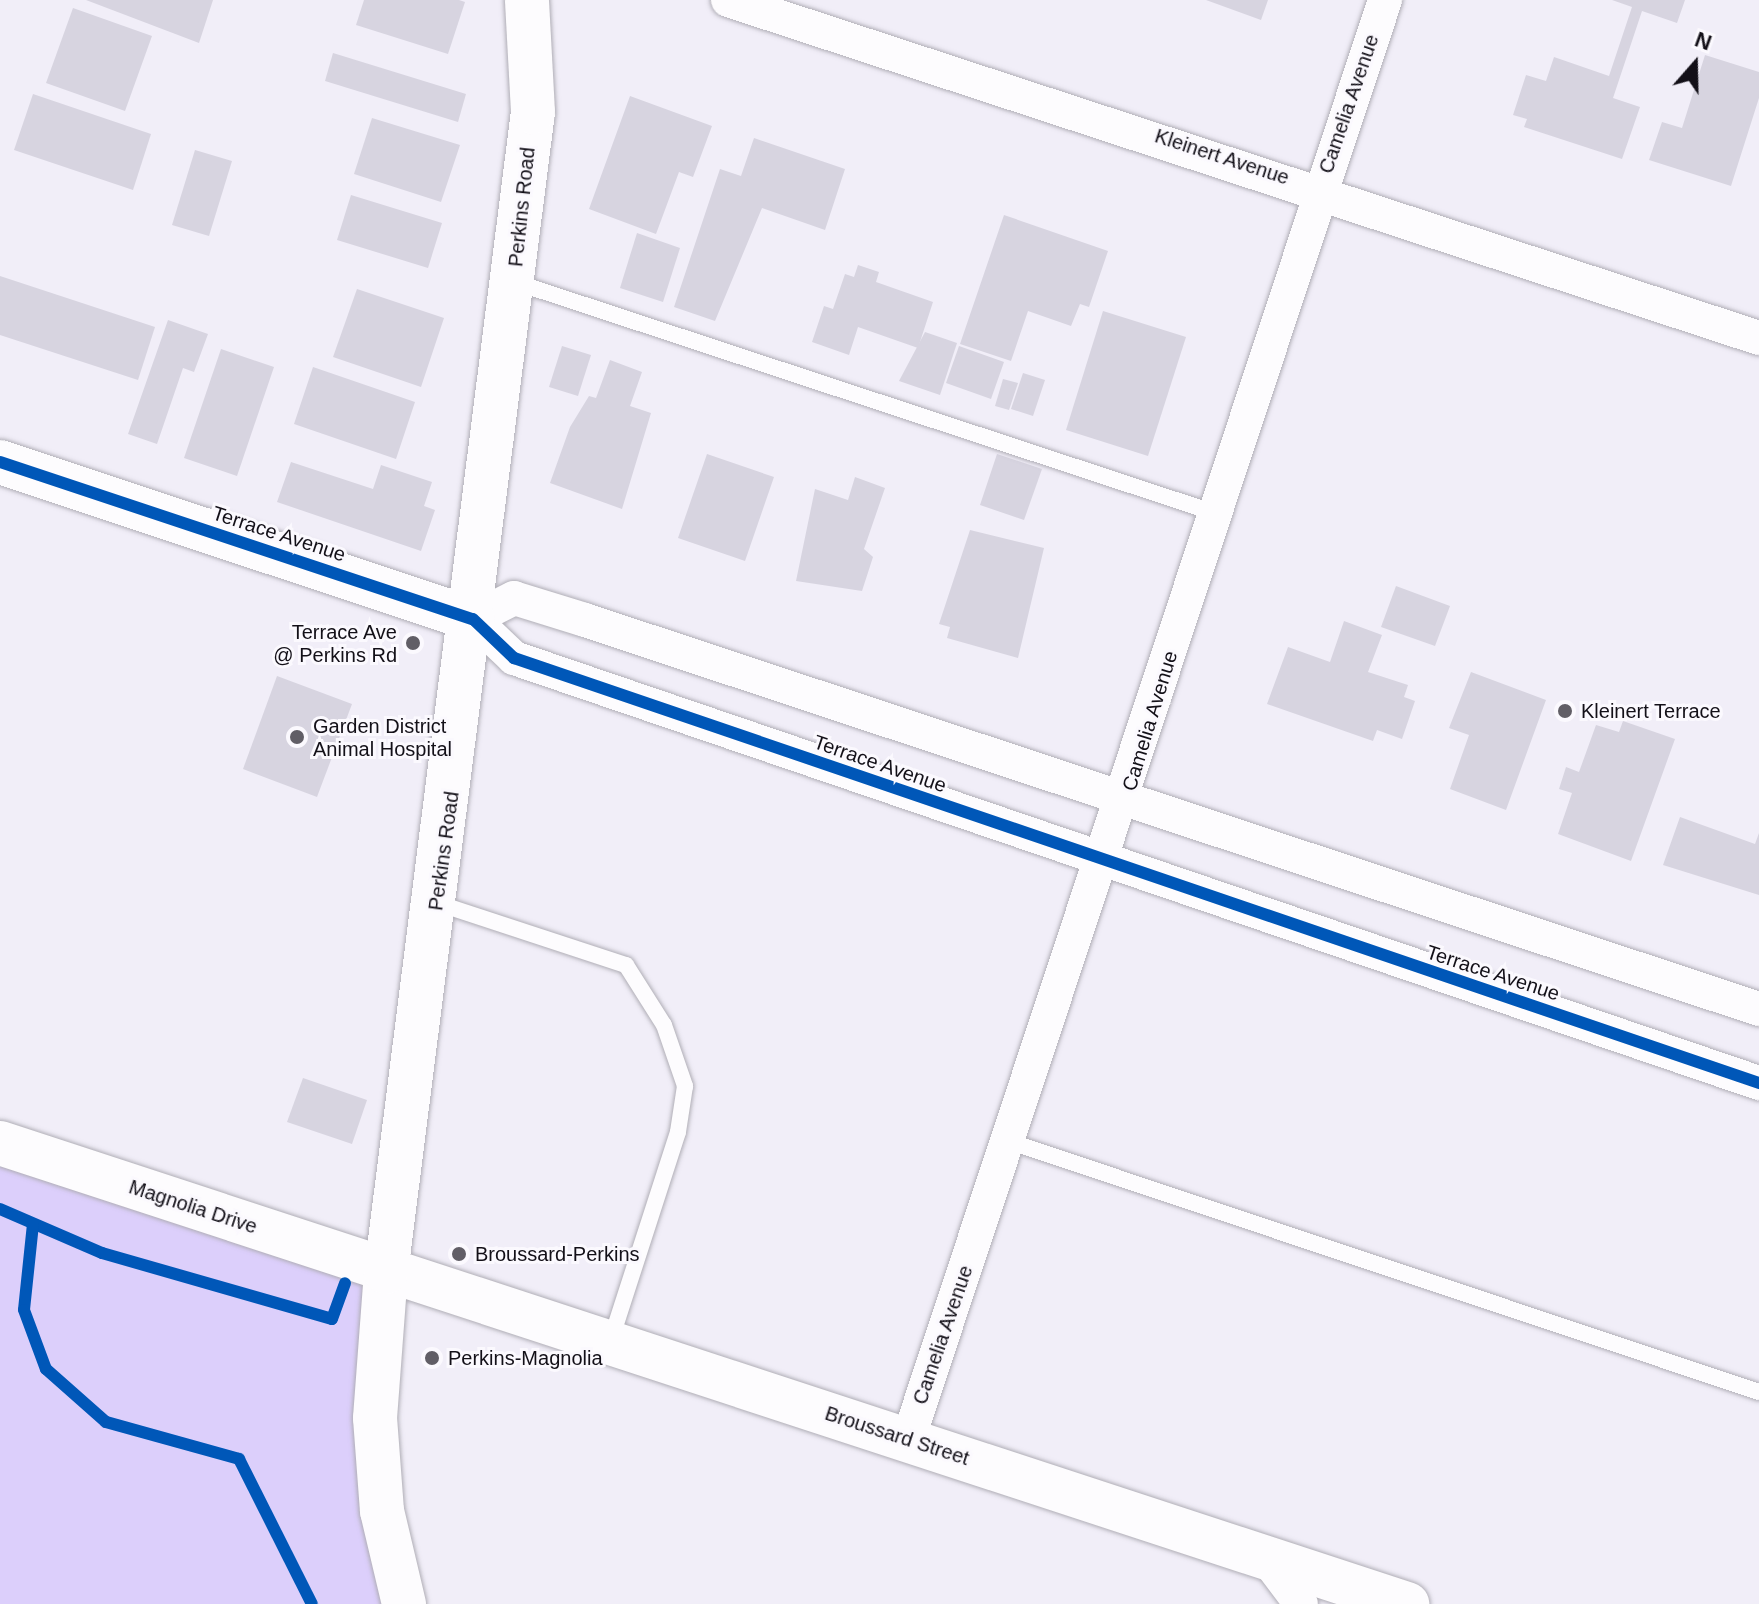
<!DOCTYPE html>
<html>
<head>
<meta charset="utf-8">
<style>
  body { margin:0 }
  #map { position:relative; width:1759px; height:1604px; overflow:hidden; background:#f1eef8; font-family:Helvetica,sans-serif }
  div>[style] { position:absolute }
  .green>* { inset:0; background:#dccffb }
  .building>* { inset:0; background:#d7d4e0 }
  .roads { filter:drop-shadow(0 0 2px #b0aeb6) drop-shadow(0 0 2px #b0aeb6) }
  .lane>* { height:16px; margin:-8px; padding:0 8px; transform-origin:8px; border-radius:8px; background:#fdfcfe }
  .street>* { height:34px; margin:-17px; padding:0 17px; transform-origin:17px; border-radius:17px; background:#fdfcfe }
  .secondary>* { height:44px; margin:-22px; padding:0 22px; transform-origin:22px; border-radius:22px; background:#fdfcfe }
  .cycleway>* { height:12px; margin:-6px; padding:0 6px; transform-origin:6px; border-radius:6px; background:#0057b8 }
  .dots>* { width:22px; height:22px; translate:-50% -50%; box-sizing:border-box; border:4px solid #fbf9fe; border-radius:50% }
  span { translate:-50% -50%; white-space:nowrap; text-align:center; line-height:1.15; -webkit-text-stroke:6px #fbf9fe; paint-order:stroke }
  .street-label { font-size:20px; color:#131018 }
  .poi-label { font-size:20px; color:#131018 }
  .right { translate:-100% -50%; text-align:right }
  .left { translate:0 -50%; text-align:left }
  .north { position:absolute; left:1655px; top:24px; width:80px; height:80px; -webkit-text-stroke:6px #fbf9fe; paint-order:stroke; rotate:20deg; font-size:22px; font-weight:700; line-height:32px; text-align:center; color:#131018 }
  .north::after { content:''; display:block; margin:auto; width:28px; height:36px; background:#131018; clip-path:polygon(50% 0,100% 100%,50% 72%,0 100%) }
</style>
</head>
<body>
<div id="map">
  <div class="green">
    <i style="clip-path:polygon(0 1158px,386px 1272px,404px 1604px,0 1604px)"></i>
  </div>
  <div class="building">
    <i style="clip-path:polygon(86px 0,213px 0,199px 43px)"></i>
    <i style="clip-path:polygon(364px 0,459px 0,465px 2px,448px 54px,356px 25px)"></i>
    <i style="clip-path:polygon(1206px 0,1268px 0,1261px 20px)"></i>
    <i style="clip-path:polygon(1612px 0,1685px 0,1677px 23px,1642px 11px,1613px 98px,1640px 107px,1622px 159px,1524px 127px,1527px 119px,1513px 115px,1526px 75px,1546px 81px,1554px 57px,1609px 76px,1632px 7px)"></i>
    <i style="clip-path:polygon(73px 8px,152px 36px,125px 111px,46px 83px)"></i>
    <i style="clip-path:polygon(333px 53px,466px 94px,458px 122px,325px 81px)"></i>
    <i style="clip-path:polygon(1705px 55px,1759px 72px,1759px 98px,1731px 186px,1649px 160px,1662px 122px,1682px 128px)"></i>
    <i style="clip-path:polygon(33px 94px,151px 134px,133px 190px,14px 150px)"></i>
    <i style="clip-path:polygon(630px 96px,712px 126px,693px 177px,679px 172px,656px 234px,589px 209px)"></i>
    <i style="clip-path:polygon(372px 118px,460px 145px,441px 202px,354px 174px)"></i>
    <i style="clip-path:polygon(754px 138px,845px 169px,825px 230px,762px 208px,715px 321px,674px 307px,720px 169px,741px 176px)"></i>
    <i style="clip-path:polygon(195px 150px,232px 161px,209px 236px,172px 225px)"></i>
    <i style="clip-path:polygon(351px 195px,442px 223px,428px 268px,337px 240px)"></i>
    <i style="clip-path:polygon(1004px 215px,1108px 251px,1089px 307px,1080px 304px,1071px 326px,1028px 311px,1011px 361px,960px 344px)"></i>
    <i style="clip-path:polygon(637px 233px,680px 248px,663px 302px,620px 288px)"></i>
    <i style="clip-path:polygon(858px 265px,879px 272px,876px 282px,933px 302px,918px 348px,858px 327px,849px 355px,812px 342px,824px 306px,833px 309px,845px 274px,854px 277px)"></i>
    <i style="clip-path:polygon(0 276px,155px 327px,138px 380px,0 335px)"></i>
    <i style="clip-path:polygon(357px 289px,444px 318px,421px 387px,333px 357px)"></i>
    <i style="clip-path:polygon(1103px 311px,1186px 337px,1148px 456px,1066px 430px)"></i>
    <i style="clip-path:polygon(168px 320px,208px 334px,194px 372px,183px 368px,157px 444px,128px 434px)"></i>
    <i style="clip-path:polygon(925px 332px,957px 343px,940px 395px,899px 381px)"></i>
    <i style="clip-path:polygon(562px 346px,591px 355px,578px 396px,549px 387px)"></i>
    <i style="clip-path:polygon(959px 346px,1004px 362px,991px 399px,946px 383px)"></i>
    <i style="clip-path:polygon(221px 349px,274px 367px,237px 476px,184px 458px)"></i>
    <i style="clip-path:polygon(610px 360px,642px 372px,630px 406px,651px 413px,622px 509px,550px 483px,570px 427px,589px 396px,596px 398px)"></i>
    <i style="clip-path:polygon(313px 367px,415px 402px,396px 459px,294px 424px)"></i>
    <i style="clip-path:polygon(1023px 373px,1045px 380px,1033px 416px,1011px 409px)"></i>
    <i style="clip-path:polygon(1003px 379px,1018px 383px,1009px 410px,995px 406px)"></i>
    <i style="clip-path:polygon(707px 454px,774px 477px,745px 561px,678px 538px)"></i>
    <i style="clip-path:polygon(997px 454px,1042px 469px,1024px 520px,980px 505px)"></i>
    <i style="clip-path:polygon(291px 462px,373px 489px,381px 465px,432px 482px,424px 506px,435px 510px,421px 551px,277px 502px)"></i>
    <i style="clip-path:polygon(855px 477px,885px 488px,864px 549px,873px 557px,862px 591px,796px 581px,815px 489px,848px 500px)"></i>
    <i style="clip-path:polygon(970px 530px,1044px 548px,1018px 658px,947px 638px,950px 627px,939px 624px)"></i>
    <i style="clip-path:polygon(1396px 586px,1450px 606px,1435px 646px,1381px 627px)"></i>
    <i style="clip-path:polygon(1344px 621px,1382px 635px,1368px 672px,1408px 685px,1404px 697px,1415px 701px,1402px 739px,1377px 730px,1373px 741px,1267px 704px,1288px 647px,1330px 662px)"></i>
    <i style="clip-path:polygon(1471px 672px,1546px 700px,1506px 810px,1450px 789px,1469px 735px,1449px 728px)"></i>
    <i style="clip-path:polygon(277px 676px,352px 704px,317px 797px,243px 769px)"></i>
    <i style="clip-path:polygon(1623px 721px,1675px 739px,1631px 861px,1558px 834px,1572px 793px,1559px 789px,1566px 767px,1579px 772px,1596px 725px,1619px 732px)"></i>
    <i style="clip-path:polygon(1680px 817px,1755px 844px,1759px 833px,1759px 895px,1663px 865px)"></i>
    <i style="clip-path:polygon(303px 1078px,367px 1100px,352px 1144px,287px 1122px)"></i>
  </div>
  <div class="roads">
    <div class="lane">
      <i style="left:515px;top:282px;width:737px;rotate:18.26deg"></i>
      <i style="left:437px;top:903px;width:199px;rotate:18.2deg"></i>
      <i style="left:626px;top:965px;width:71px;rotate:57.7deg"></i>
      <i style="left:664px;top:1025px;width:65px;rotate:71deg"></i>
      <i style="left:685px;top:1086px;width:47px;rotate:98.7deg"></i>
      <i style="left:678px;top:1132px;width:222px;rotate:107.9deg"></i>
      <i style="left:1008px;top:1141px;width:792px;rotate:18.48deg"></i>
    </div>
    <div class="street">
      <i style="left:728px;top:0;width:1085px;rotate:18.15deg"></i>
      <i style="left:1759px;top:1009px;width:1237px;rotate:-161.67deg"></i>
      <i style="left:585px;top:620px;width:74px;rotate:-162.8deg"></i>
      <i style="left:514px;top:598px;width:46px;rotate:152.9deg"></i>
      <i style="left:473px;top:619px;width:57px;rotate:43.6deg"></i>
      <i style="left:514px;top:658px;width:1316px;rotate:18.85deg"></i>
      <i style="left:908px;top:1440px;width:1517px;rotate:-71.67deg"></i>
      <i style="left:1264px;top:1555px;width:61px;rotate:52.9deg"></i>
    </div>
    <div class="secondary">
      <i style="left:0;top:462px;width:498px;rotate:18.4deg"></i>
      <i style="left:0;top:1143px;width:1481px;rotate:18.14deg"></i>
      <i style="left:404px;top:1604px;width:96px;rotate:-103.3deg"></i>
      <i style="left:382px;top:1511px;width:93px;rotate:-94.3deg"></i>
      <i style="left:375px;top:1418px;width:146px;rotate:-85.7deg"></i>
      <i style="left:386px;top:1272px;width:1169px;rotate:-82.78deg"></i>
      <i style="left:533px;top:112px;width:112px;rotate:-93.1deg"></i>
    </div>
  </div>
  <div class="cycleway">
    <i style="left:0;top:462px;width:498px;rotate:18.4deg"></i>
    <i style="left:473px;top:619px;width:57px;rotate:43.6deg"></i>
    <i style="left:514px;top:658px;width:1316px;rotate:18.85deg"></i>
    <i style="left:0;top:1209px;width:111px;rotate:23.3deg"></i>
    <i style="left:102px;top:1253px;width:239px;rotate:16deg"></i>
    <i style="left:332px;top:1319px;width:38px;rotate:-70deg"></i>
    <i style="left:33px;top:1224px;width:86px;rotate:96deg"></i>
    <i style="left:24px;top:1310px;width:63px;rotate:69.6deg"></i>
    <i style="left:46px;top:1369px;width:80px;rotate:41.5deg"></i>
    <i style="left:106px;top:1422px;width:138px;rotate:15.5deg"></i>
    <i style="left:239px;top:1459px;width:162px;rotate:63.3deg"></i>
  </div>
  <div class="dots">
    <i style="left:413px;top:643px;background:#615e66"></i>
    <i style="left:1565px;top:711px;background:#615e66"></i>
    <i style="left:297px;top:737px;background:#615e66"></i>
    <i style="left:459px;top:1254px;background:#615e66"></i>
    <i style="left:432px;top:1358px;background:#615e66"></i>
  </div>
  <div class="street-label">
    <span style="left:1349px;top:104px;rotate:-71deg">Camelia Avenue</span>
    <span style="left:1222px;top:157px;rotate:18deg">Kleinert Avenue</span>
    <span style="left:522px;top:207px;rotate:-84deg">Perkins Road</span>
    <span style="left:279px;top:534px;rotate:18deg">Terrace Avenue</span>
    <span style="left:1150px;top:721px;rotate:-73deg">Camelia Avenue</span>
    <span style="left:880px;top:764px;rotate:19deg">Terrace Avenue</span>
    <span style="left:444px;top:851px;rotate:-82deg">Perkins Road</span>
    <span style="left:1493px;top:973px;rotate:18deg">Terrace Avenue</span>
    <span style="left:193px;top:1207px;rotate:18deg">Magnolia Drive</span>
    <span style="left:943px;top:1335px;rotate:-71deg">Camelia Avenue</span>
    <span style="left:897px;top:1436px;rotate:18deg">Broussard Street</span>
  </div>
  <div class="poi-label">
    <span class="right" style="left:397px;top:644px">Terrace Ave<br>@ Perkins Rd</span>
    <span class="left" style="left:1581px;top:711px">Kleinert Terrace</span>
    <span class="left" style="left:313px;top:738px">Garden District<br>Animal Hospital</span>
    <span class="left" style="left:475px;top:1254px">Broussard-Perkins</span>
    <span class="left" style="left:448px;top:1358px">Perkins-Magnolia</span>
  </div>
  <div class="north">N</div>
</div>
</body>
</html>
